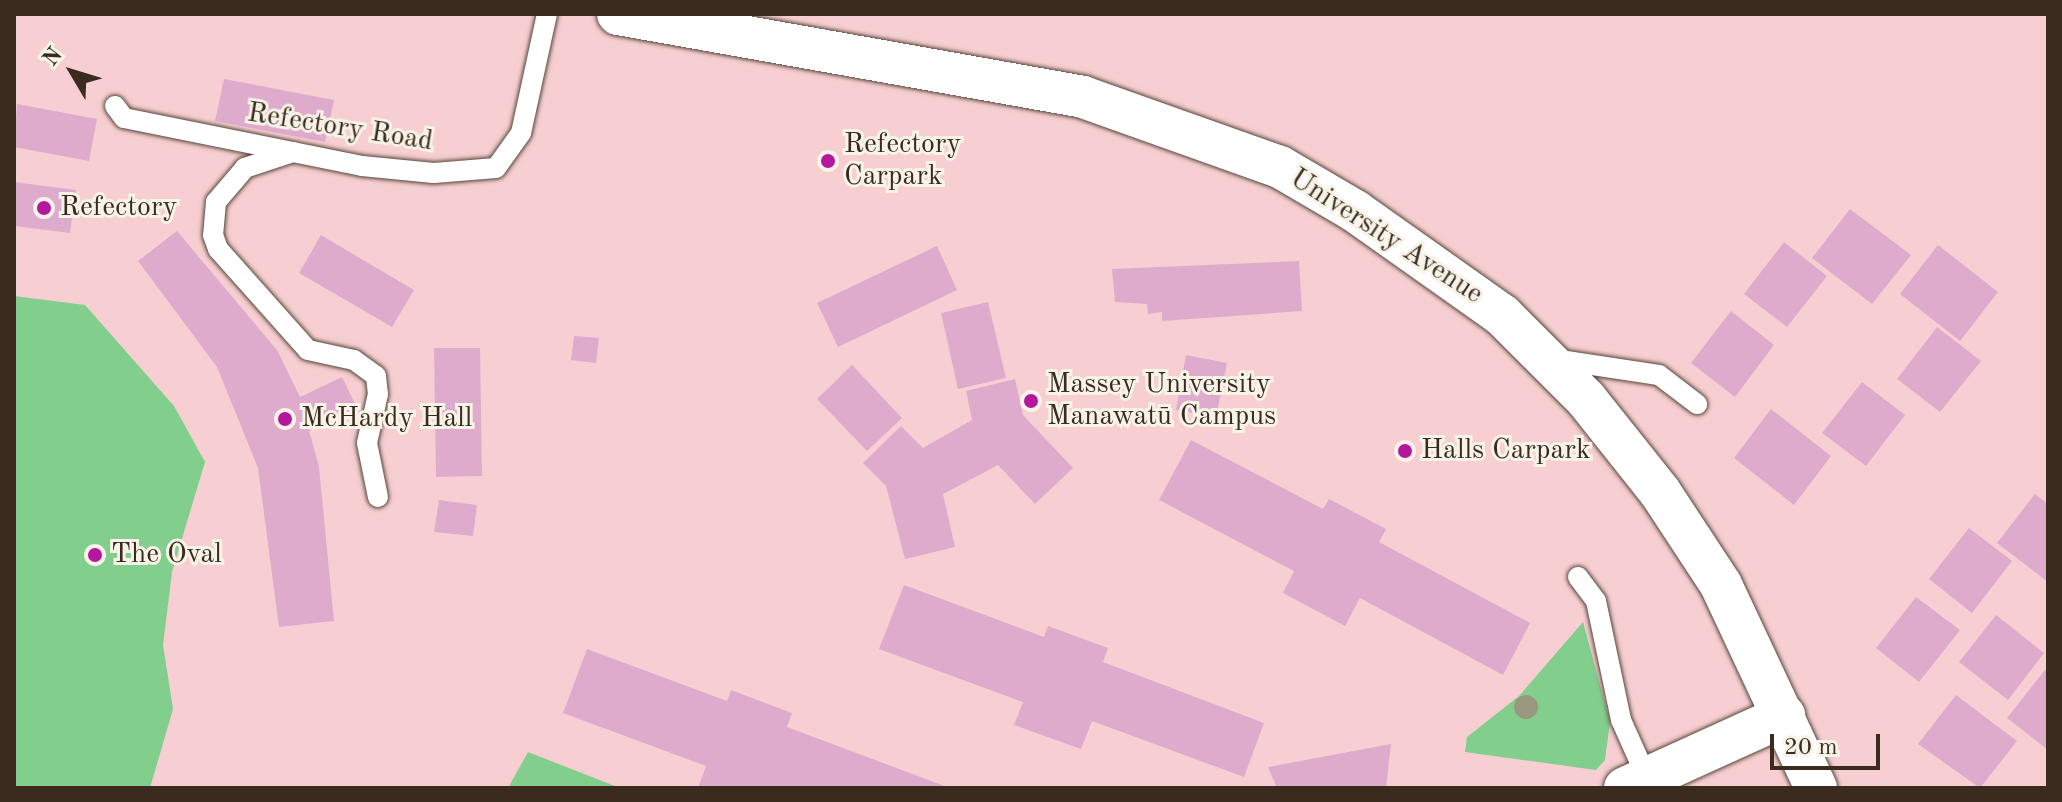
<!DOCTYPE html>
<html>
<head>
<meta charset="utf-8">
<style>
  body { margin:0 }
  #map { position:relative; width:2062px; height:802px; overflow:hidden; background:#f5e2cb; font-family:"Old Standard TT",serif }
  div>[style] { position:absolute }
  .built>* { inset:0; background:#f7cfd2 }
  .green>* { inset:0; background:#82ce8d }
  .building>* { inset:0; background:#dfabcd }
  .roads { filter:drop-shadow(0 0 2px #574638) drop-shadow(0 0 2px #574638) }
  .lane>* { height:20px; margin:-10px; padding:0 10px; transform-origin:10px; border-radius:10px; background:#fff }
  .street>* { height:42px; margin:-21px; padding:0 21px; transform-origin:21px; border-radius:21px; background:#fff }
  .trees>* { width:24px; height:24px; margin:-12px; border-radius:50%; background:#9a987e }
  .dots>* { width:22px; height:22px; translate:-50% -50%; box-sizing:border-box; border:4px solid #f7f3e8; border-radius:50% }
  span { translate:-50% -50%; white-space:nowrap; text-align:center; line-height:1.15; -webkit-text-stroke:6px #f7f3e8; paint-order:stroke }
  .street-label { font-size:28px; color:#3b2a1e }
  .poi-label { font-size:28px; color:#3b2a1e }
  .left { translate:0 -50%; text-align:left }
  .frame { position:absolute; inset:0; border:16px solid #3b2a1e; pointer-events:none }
  .north { position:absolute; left:32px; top:32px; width:80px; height:80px; -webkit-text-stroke:6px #f7f3e8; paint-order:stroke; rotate:308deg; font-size:22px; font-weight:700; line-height:32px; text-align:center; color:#3b2a1e }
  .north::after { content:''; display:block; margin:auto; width:28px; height:36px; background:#3b2a1e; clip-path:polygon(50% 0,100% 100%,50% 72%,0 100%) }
  .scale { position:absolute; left:1770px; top:734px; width:110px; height:36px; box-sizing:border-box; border:4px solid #3b2a1e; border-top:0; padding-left:10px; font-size:24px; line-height:28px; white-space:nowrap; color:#3b2a1e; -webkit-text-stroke:6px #f7f3e8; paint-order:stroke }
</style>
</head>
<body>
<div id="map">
  <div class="built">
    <i style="clip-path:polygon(14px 14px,2048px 14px,2048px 788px,14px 788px)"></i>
  </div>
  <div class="green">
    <i style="clip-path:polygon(14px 296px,85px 305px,174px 406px,205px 462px,172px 572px,163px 645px,173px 709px,150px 788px,14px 788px)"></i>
    <i style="clip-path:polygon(1583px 622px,1610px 722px,1605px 760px,1596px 770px,1465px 752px,1467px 737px,1519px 696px)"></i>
    <i style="clip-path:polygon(528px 752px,620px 788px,508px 788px)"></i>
  </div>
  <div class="building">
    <i style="clip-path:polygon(224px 79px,334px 100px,325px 142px,215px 121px)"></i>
    <i style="clip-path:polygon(17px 104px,97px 119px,89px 161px,14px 147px)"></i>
    <i style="clip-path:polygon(14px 182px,76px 190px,70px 233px,14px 226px)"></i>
    <i style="clip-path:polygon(1850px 209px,1911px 255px,1872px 304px,1812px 258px)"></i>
    <i style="clip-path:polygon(177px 231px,277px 350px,300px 397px,342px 377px,357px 408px,309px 430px,319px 467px,334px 621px,279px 627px,258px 468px,217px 367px,138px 261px)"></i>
    <i style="clip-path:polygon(321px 235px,414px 290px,392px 327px,299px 273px)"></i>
    <i style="clip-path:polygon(1784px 242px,1827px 276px,1787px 327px,1744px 294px)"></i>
    <i style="clip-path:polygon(1938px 245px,1998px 292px,1960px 341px,1900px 294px)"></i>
    <i style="clip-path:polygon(937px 246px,957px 290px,838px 347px,817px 303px)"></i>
    <i style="clip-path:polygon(1299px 261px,1302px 311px,1162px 321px,1162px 312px,1148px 314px,1147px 304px,1115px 302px,1112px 269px)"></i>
    <i style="clip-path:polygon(988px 302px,1006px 378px,958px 389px,941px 313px)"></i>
    <i style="clip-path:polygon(1731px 311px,1774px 345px,1735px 397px,1691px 363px)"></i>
    <i style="clip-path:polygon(1937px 327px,1981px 361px,1940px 412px,1897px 379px)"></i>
    <i style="clip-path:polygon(574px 336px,599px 338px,596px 363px,571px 360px)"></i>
    <i style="clip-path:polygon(434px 348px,480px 348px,482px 476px,436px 477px)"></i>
    <i style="clip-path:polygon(1186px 355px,1227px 363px,1216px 417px,1176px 410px)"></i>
    <i style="clip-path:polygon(852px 365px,902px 418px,867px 451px,817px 399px)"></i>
    <i style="clip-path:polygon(1015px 379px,1023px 415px,1073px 468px,1035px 504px,998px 465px,943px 494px,955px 547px,905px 559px,886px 486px,863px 463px,901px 426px,923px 448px,972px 420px,966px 391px)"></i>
    <i style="clip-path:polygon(1862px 382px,1905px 415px,1866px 466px,1822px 433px)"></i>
    <i style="clip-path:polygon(1771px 409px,1831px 456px,1794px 505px,1734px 458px)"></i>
    <i style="clip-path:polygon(1191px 440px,1323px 509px,1329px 499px,1386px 529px,1379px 542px,1530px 623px,1503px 675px,1360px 598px,1345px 626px,1283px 593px,1294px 571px,1159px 500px)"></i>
    <i style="clip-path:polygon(2035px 494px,2048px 504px,2048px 582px,1997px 543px)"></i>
    <i style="clip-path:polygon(439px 500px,477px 505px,473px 536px,434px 532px)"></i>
    <i style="clip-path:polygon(1969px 528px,2012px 561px,1972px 613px,1929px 579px)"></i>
    <i style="clip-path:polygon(904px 585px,1044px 637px,1048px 626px,1108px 648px,1103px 662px,1264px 723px,1244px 777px,1092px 721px,1081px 749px,1014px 725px,1023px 702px,879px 649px)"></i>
    <i style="clip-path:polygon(1916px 597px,1960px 630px,1919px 682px,1876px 648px)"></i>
    <i style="clip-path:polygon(1996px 615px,2044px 653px,2008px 700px,1959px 662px)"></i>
    <i style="clip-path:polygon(587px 649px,727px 701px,731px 690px,792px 713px,787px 727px,950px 788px,698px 788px,706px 766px,563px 713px)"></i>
    <i style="clip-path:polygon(2048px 666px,2048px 750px,2007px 718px)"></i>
    <i style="clip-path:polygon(1956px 695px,2017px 741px,1980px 788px,1918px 744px)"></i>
    <i style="clip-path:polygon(1391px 744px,1386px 788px,1277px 788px,1268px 767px)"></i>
  </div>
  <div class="roads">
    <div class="lane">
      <i style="left:115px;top:106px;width:15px;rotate:53deg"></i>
      <i style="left:124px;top:118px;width:243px;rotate:11.4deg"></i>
      <i style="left:362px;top:166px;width:72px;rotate:5.6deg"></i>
      <i style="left:434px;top:173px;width:62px;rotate:-4.6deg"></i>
      <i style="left:496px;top:168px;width:43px;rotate:-54.5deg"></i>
      <i style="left:521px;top:133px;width:122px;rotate:-77.7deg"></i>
      <i style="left:293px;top:152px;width:51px;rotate:161.6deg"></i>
      <i style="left:245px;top:168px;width:45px;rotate:130.5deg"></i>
      <i style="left:216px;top:202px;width:33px;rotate:95deg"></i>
      <i style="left:213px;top:235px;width:15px;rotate:70deg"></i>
      <i style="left:218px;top:249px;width:135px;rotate:48.3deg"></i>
      <i style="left:308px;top:350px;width:47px;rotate:12.3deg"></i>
      <i style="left:354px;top:360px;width:27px;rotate:36deg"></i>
      <i style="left:376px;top:376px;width:18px;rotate:84deg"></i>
      <i style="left:378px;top:394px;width:50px;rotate:102.7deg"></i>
      <i style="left:367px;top:443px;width:55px;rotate:78.5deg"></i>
      <i style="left:1553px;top:359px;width:107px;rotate:8.6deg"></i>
      <i style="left:1659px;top:375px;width:48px;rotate:37.3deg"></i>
      <i style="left:1578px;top:577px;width:30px;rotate:53deg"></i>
      <i style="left:1596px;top:601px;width:122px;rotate:78.1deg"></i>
      <i style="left:1621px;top:720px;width:64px;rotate:65.9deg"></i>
    </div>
    <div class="street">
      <i style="left:618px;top:14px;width:472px;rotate:10.1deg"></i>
      <i style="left:1083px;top:97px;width:209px;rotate:19.6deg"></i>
      <i style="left:1280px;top:167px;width:87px;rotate:30.4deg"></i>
      <i style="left:1355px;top:211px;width:180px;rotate:35.3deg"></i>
      <i style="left:1502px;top:315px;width:119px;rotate:45deg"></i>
      <i style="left:1586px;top:399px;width:119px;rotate:51.5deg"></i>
      <i style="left:1660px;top:492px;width:111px;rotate:56.7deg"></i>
      <i style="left:1721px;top:585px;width:224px;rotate:64.9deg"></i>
      <i style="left:1625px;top:788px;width:175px;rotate:-24.4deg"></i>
    </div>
  </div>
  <div class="trees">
    <i style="left:1526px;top:707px"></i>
  </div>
  <div class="dots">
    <i style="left:828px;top:161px;background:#b5179e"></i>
    <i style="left:44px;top:208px;background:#b5179e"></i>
    <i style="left:1031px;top:401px;background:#b5179e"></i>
    <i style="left:285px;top:419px;background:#b5179e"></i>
    <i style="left:1405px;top:451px;background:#b5179e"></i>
    <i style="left:95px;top:555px;background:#b5179e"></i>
  </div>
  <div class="street-label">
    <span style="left:340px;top:128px;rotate:9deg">Refectory Road</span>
    <span style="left:1386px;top:237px;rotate:33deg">University Avenue</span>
  </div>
  <div class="poi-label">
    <span class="left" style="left:844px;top:161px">Refectory<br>Carpark</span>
    <span class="left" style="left:60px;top:208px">Refectory</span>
    <span class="left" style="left:1047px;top:401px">Massey University<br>Manawatū Campus</span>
    <span class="left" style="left:301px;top:419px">McHardy Hall</span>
    <span class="left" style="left:1421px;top:451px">Halls Carpark</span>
    <span class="left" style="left:111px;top:555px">The Oval</span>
  </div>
  <div class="frame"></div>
  <div class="north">N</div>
  <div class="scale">20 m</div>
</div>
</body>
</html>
